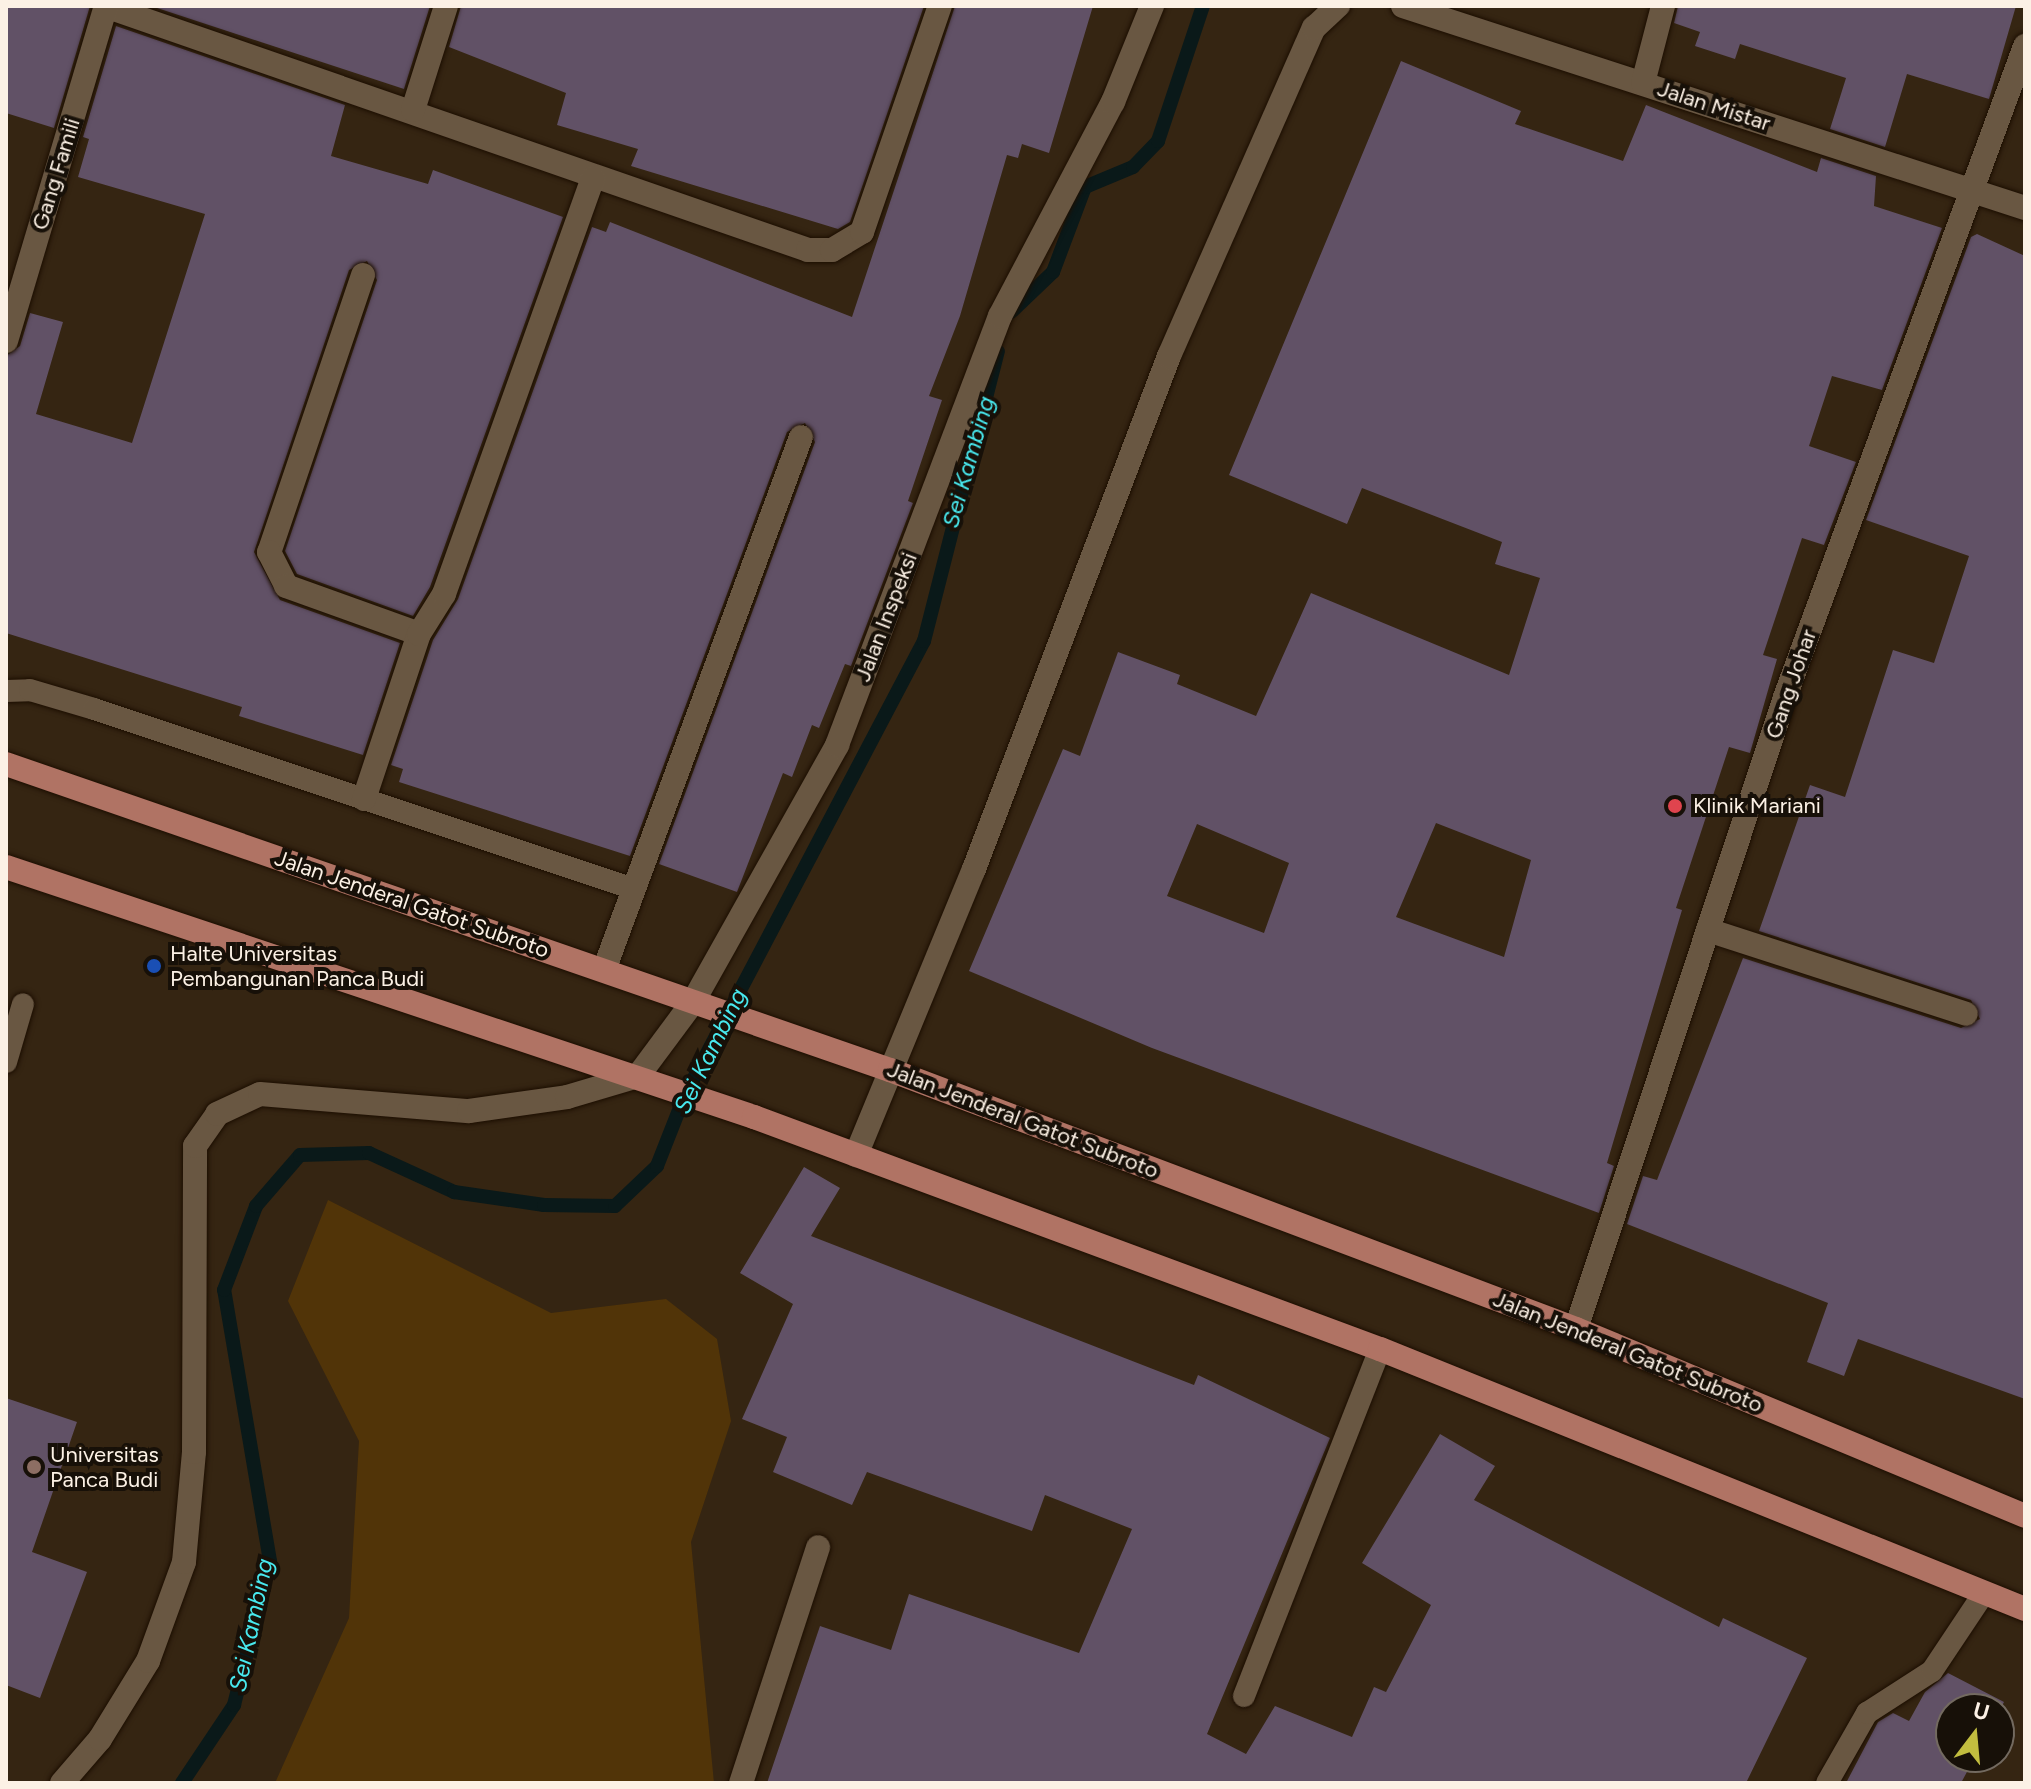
<!DOCTYPE html>
<html>
<head>
<meta charset="utf-8">
<style>
  body { margin:0 }
  #map { position:relative; width:2031px; height:1789px; overflow:hidden; background:#352512; font-family:Figtree,sans-serif }
  div>[style] { position:absolute }
  .green>* { inset:0; background:#513408 }
  .stream>* { height:14px; margin:-7px; padding:0 7px; transform-origin:7px; border-radius:7px; background:#0a1919 }
  .building>* { inset:0; background:#615166 }
  .roads { filter:drop-shadow(0 0 2px #1c0e00) drop-shadow(0 0 2px #1c0e00) }
  .service>* { height:22px; margin:-11px; padding:0 11px; transform-origin:11px; border-radius:11px; background:#695742 }
  .minor>* { height:24px; margin:-12px; padding:0 12px; transform-origin:12px; border-radius:12px; background:#695742 }
  .primary>* { height:24px; margin:-12px; padding:0 12px; transform-origin:12px; border-radius:12px; background:#b07364 }
  .dots>* { width:22px; height:22px; translate:-50% -50%; box-sizing:border-box; border:4px solid #171008; border-radius:50% }
  span { translate:-50% -50%; white-space:nowrap; text-align:center; line-height:1.15; -webkit-text-stroke:8px #171008; paint-order:stroke }
  .street-label { font-size:22px; color:#fcf1e5 }
  .poi-label { font-size:22px; color:#fcf1e5 }
  .left { translate:0 -50%; text-align:left }
  .water-label { font-size:24px; color:#48e8ee; font-style:italic }
  .frame { position:absolute; inset:0; border:8px solid #fcf1e5; pointer-events:none }
  .north { position:absolute; left:1935px; top:1693px; width:80px; height:80px; box-sizing:border-box; background:#171008; border:2px solid #736a60; border-radius:50%; rotate:16deg; font-size:22px; font-weight:700; line-height:32px; text-align:center; color:#fcf1e5 }
  .north::after { content:''; display:block; margin:auto; width:28px; height:36px; background:#c2bd3f; clip-path:polygon(50% 0,100% 100%,50% 72%,0 100%) }
</style>
</head>
<body>
<div id="map">
  <div class="green">
    <i style="clip-path:polygon(328px 1200px,551px 1313px,666px 1299px,717px 1339px,731px 1421px,691px 1542px,714px 1783px,275px 1783px,349px 1618px,359px 1441px,288px 1301px)"></i>
  </div>
  <div class="stream">
    <i style="left:1011px;top:312px;width:58px;rotate:-43.6deg"></i>
    <i style="left:1053px;top:272px;width:91px;rotate:-69.4deg"></i>
    <i style="left:1085px;top:187px;width:52px;rotate:-22.6deg"></i>
    <i style="left:1133px;top:167px;width:36px;rotate:-46deg"></i>
    <i style="left:1158px;top:141px;width:142px;rotate:-71.6deg"></i>
    <i style="left:182px;top:1783px;width:94px;rotate:-56.3deg"></i>
    <i style="left:234px;top:1705px;width:148px;rotate:-76deg"></i>
    <i style="left:270px;top:1561px;width:275px;rotate:-99.6deg"></i>
    <i style="left:224px;top:1290px;width:90px;rotate:-69.1deg"></i>
    <i style="left:256px;top:1206px;width:67px;rotate:-49.2deg"></i>
    <i style="left:300px;top:1155px;width:69px;rotate:-1.7deg"></i>
    <i style="left:369px;top:1153px;width:94px;rotate:24.6deg"></i>
    <i style="left:454px;top:1192px;width:91px;rotate:8.2deg"></i>
    <i style="left:544px;top:1205px;width:71px;rotate:0.8deg"></i>
    <i style="left:615px;top:1206px;width:58px;rotate:-43.6deg"></i>
    <i style="left:657px;top:1166px;width:76px;rotate:-68.5deg"></i>
    <i style="left:685px;top:1095px;width:513px;rotate:-62.24deg"></i>
    <i style="left:924px;top:641px;width:299px;rotate:-75.7deg"></i>
  </div>
  <div class="building">
    <i style="clip-path:polygon(6px 6px,90px 6px,54px 128px,6px 113px)"></i>
    <i style="clip-path:polygon(151px 6px,430px 6px,404px 89px)"></i>
    <i style="clip-path:polygon(461px 6px,924px 6px,850px 222px,838px 229px,631px 166px,638px 149px,557px 125px,566px 93px,449px 47px)"></i>
    <i style="clip-path:polygon(955px 6px,1093px 6px,1049px 153px,1022px 144px,1018px 158px,1007px 155px,960px 316px,929px 396px,942px 400px,908px 501px,913px 503px,851px 666px,845px 664px,819px 728px,812px 725px,792px 777px,783px 773px,737px 892px,659px 864px,815px 442px,805px 423px,787px 432px,630px 856px,399px 782px,403px 769px,391px 765px,433px 640px,458px 599px,592px 227px,606px 232px,610px 222px,852px 317px)"></i>
    <i style="clip-path:polygon(1678px 6px,2016px 6px,1989px 99px,1907px 74px,1885px 147px,1830px 129px,1846px 78px,1740px 44px,1735px 59px,1695px 46px,1700px 32px,1674px 23px)"></i>
    <i style="clip-path:polygon(116px 26px,345px 105px,331px 156px,428px 184px,433px 170px,563px 217px,430px 587px,413px 616px,297px 574px,285px 551px,377px 280px,367px 261px,349px 270px,254px 552px,280px 600px,400px 643px,363px 755px,239px 716px,242px 707px,6px 633px,6px 356px,20px 346px,30px 313px,63px 322px,36px 414px,132px 443px,205px 214px,78px 177px,89px 139px,83px 137px)"></i>
    <i style="clip-path:polygon(evenodd,1401px 61px,1521px 111px,1515px 124px,1623px 161px,1646px 105px,1817px 172px,1821px 158px,1876px 176px,1874px 206px,1942px 228px,1882px 390px,1832px 376px,1809px 446px,1856px 462px,1824px 545px,1802px 538px,1763px 655px,1777px 659px,1750px 753px,1729px 747px,1676px 908px,1682px 910px,1607px 1163px,1614px 1166px,1599px 1213px,1152px 1048px,969px 971px,1063px 749px,1080px 756px,1118px 652px,1180px 675px,1177px 684px,1256px 716px,1311px 593px,1509px 675px,1540px 578px,1495px 564px,1502px 542px,1362px 488px,1347px 524px,1229px 475px,1401px 61px,1436px 823px,1531px 860px,1504px 957px,1396px 917px,1436px 823px,1401px 61px,1197px 824px,1289px 863px,1264px 933px,1167px 896px,1197px 824px)"></i>
    <i style="clip-path:polygon(1977px 234px,2025px 256px,2025px 1399px,1858px 1339px,1844px 1376px,1807px 1362px,1828px 1303px,1627px 1224px,1643px 1176px,1657px 1180px,1743px 958px,1961px 1028px,1980px 1019px,1971px 1000px,1759px 931px,1810px 785px,1845px 797px,1893px 650px,1934px 663px,1969px 556px,1866px 520px,1971px 237px)"></i>
    <i style="clip-path:polygon(804px 1167px,840px 1188px,811px 1236px,1194px 1385px,1198px 1375px,1330px 1438px,1207px 1734px,1246px 1754px,1275px 1706px,1352px 1737px,1374px 1687px,1386px 1692px,1431px 1605px,1362px 1563px,1440px 1434px,1495px 1466px,1474px 1500px,1719px 1627px,1723px 1618px,1807px 1658px,1746px 1783px,767px 1783px,820px 1626px,891px 1650px,909px 1594px,1079px 1653px,1132px 1529px,1045px 1495px,1032px 1531px,867px 1472px,852px 1505px,773px 1472px,787px 1437px,742px 1419px,793px 1304px,740px 1273px)"></i>
    <i style="clip-path:polygon(6px 1398px,77px 1422px,32px 1552px,87px 1572px,40px 1698px,6px 1685px)"></i>
    <i style="clip-path:polygon(1948px 1673px,2004px 1702px,1999px 1712px,1951px 1709px,1951px 1757px,1975px 1757px,1961px 1783px,1846px 1783px,1878px 1722px,1893px 1713px,1909px 1721px,1925px 1692px)"></i>
  </div>
  <div class="roads">
    <div class="service">
      <i style="left:6px;top:691px;width:24px;rotate:-2deg"></i>
      <i style="left:30px;top:690px;width:67px;rotate:16.5deg"></i>
      <i style="left:94px;top:709px;width:569px;rotate:18.43deg"></i>
      <i style="left:6px;top:1062px;width:60px;rotate:-73.7deg"></i>
      <i style="left:1244px;top:1696px;width:373px;rotate:-68.6deg"></i>
      <i style="left:1827px;top:1783px;width:81px;rotate:-60.3deg"></i>
      <i style="left:1867px;top:1713px;width:77px;rotate:-32.9deg"></i>
      <i style="left:1932px;top:1671px;width:94px;rotate:-56.3deg"></i>
    </div>
    <div class="minor">
      <i style="left:105px;top:6px;width:744px;rotate:19.14deg"></i>
      <i style="left:808px;top:250px;width:24px"></i>
      <i style="left:832px;top:250px;width:35px;rotate:-31deg"></i>
      <i style="left:862px;top:232px;width:239px;rotate:-71deg"></i>
      <i style="left:1403px;top:6px;width:654px;rotate:17.99deg"></i>
      <i style="left:1643px;top:83px;width:80px;rotate:-75.4deg"></i>
      <i style="left:413px;top:110px;width:109px;rotate:-72.4deg"></i>
      <i style="left:363px;top:275px;width:293px;rotate:108.7deg"></i>
      <i style="left:269px;top:552px;width:38px;rotate:63deg"></i>
      <i style="left:286px;top:586px;width:141px;rotate:19.8deg"></i>
      <i style="left:6px;top:341px;width:350px;rotate:-73.4deg"></i>
      <i style="left:364px;top:799px;width:174px;rotate:-71.6deg"></i>
      <i style="left:419px;top:634px;width:47px;rotate:-58deg"></i>
      <i style="left:444px;top:594px;width:442px;rotate:-70.3deg"></i>
      <i style="left:1708px;top:930px;width:271px;rotate:18deg"></i>
      <i style="left:604px;top:970px;width:568px;rotate:-69.72deg"></i>
      <i style="left:856px;top:1155px;width:309px;rotate:-67.6deg"></i>
      <i style="left:974px;top:869px;width:549px;rotate:-69.19deg"></i>
      <i style="left:1169px;top:356px;width:359px;rotate:-66.2deg"></i>
      <i style="left:1314px;top:28px;width:33px;rotate:-43deg"></i>
      <i style="left:1576px;top:1329px;width:666px;rotate:-71.7deg"></i>
      <i style="left:1785px;top:697px;width:694px;rotate:-69.76deg"></i>
      <i style="left:62px;top:1783px;width:58px;rotate:-49.2deg"></i>
      <i style="left:100px;top:1739px;width:92px;rotate:-58.4deg"></i>
      <i style="left:148px;top:1661px;width:105px;rotate:-70deg"></i>
      <i style="left:184px;top:1562px;width:110px;rotate:-84.8deg"></i>
      <i style="left:194px;top:1452px;width:306px;rotate:-89.8deg"></i>
      <i style="left:195px;top:1146px;width:39px;rotate:-55deg"></i>
      <i style="left:217px;top:1114px;width:47px;rotate:-24.9deg"></i>
      <i style="left:260px;top:1094px;width:210px;rotate:4.7deg"></i>
      <i style="left:469px;top:1111px;width:99px;rotate:-8.1deg"></i>
      <i style="left:567px;top:1097px;width:74px;rotate:-16.5deg"></i>
      <i style="left:638px;top:1076px;width:92px;rotate:-53.4deg"></i>
      <i style="left:693px;top:1002px;width:295px;rotate:-60.7deg"></i>
      <i style="left:837px;top:745px;width:459px;rotate:-69.2deg"></i>
      <i style="left:1000px;top:316px;width:242px;rotate:-62.2deg"></i>
      <i style="left:1113px;top:102px;width:104px;rotate:-67.9deg"></i>
      <i style="left:741px;top:1783px;width:248px;rotate:-71.9deg"></i>
    </div>
    <div class="primary">
      <i style="left:6px;top:764px;width:935px;rotate:19.09deg"></i>
      <i style="left:890px;top:1070px;width:733px;rotate:20.68deg"></i>
      <i style="left:1576px;top:1329px;width:486px;rotate:22.6deg"></i>
      <i style="left:6px;top:867px;width:789px;rotate:18.48deg"></i>
      <i style="left:754px;top:1117px;width:668px;rotate:20.34deg"></i>
      <i style="left:1380px;top:1349px;width:695px;rotate:21.95deg"></i>
    </div>
  </div>
  <div class="dots">
    <i style="left:1675px;top:806px;background:#e0444e"></i>
    <i style="left:154px;top:966px;background:#1a4fb4"></i>
    <i style="left:34px;top:1467px;background:#8d6e63"></i>
  </div>
  <div class="street-label">
    <span style="left:1714px;top:106px;rotate:18deg">Jalan Mistar</span>
    <span style="left:56px;top:174px;rotate:-73deg">Gang Famili</span>
    <span style="left:886px;top:617px;rotate:-69deg">Jalan Inspeksi</span>
    <span style="left:1791px;top:684px;rotate:-71deg">Gang Johar</span>
    <span style="left:412px;top:904px;rotate:19deg">Jalan Jenderal Gatot Subroto</span>
    <span style="left:1023px;top:1120px;rotate:21deg">Jalan Jenderal Gatot Subroto</span>
    <span style="left:1628px;top:1352px;rotate:22deg">Jalan Jenderal Gatot Subroto</span>
  </div>
  <div class="poi-label">
    <span class="left" style="left:1693px;top:806px">Klinik Mariani</span>
    <span class="left" style="left:170px;top:966px">Halte Universitas<br>Pembangunan Panca Budi</span>
    <span class="left" style="left:50px;top:1467px">Universitas<br>Panca Budi</span>
  </div>
  <div class="water-label">
    <span style="left:968px;top:462px;rotate:-74deg">Sei Kambing</span>
    <span style="left:710px;top:1051px;rotate:-64deg">Sei Kambing</span>
    <span style="left:251px;top:1625px;rotate:-78deg">Sei Kambing</span>
  </div>
  <div class="frame"></div>
  <div class="north">U</div>
</div>
</body>
</html>
